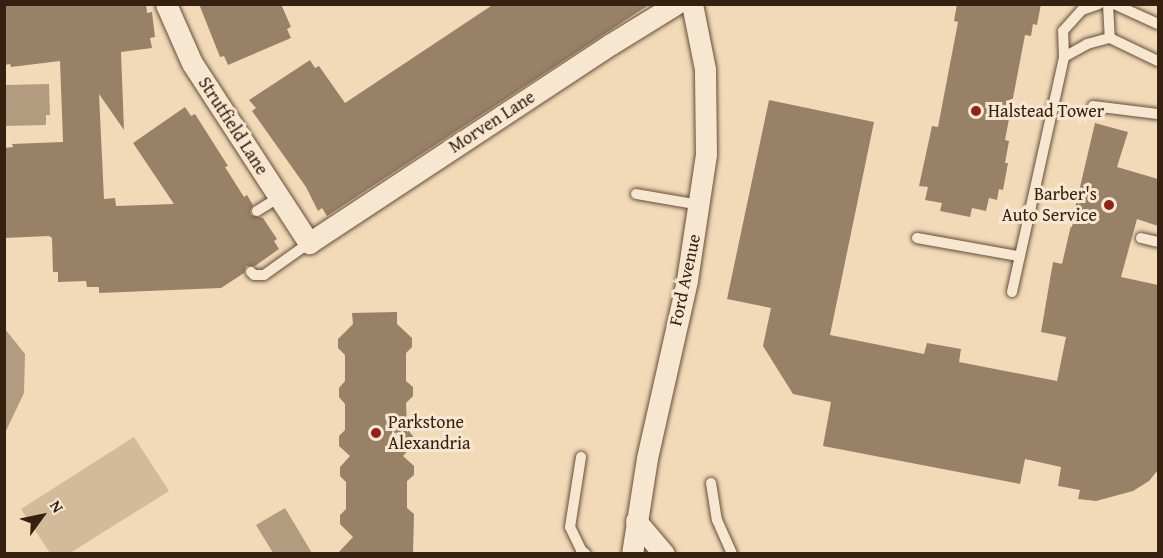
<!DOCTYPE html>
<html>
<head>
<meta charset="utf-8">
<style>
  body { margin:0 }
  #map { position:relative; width:1163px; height:558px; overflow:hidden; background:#f2dab8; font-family:"Gentium Book Plus",serif }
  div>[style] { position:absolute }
  .green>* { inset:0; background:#d2ba9b }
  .water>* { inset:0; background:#b29b7f }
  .building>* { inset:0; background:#988167 }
  .roads { filter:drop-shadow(0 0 2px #654e3a) drop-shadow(0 0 2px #654e3a) }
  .lane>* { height:10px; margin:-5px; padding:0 5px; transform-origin:5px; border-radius:5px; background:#f7e7d1 }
  .street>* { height:21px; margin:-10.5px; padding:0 10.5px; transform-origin:10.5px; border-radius:10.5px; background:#f7e7d1 }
  .dots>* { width:16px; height:16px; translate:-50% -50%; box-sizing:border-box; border:3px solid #f7e7d1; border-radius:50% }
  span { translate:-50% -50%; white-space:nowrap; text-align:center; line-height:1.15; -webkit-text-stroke:6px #f7e7d1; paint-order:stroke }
  .poi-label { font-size:18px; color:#362010 }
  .left { translate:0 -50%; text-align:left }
  .right { translate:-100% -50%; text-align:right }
  .street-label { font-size:18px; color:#362010 }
  .frame { position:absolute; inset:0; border:6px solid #362010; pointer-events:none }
  .north { position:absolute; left:12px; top:486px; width:60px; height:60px; -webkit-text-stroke:4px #f7e7d1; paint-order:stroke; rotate:57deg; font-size:16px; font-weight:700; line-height:24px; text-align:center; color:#362010 }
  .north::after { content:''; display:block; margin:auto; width:21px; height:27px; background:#362010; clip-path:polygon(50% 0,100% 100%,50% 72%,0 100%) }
</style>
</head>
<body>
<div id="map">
  <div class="green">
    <i style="clip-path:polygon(134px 437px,169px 491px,70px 553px,50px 553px,21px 509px)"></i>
  </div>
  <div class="water">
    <i style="clip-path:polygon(49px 84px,50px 115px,46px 115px,46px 125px,5px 126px,5px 85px)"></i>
    <i style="clip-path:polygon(5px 329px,25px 354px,24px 393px,5px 433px)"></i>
    <i style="clip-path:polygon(285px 508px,312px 553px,273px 553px,256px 525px)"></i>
  </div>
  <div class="building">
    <i style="clip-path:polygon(4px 4px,146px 4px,147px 13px,152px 12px,155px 37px,150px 38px,152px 48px,121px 52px,124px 130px,99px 94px,104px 199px,115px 198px,116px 206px,174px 204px,133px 143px,185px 107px,191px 116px,195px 114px,228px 166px,225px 167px,244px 197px,247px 195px,253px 205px,250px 211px,251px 215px,263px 218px,277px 239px,274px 241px,279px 249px,255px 266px,246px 266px,244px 273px,221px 288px,99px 293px,99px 287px,87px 287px,86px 281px,58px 282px,58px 272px,53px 272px,52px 238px,49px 236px,4px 238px,4px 148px,13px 147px,12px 144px,63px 142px,60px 61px,11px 67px,10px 64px,4px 65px)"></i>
    <i style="clip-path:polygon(199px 4px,281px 4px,291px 27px,287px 29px,291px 38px,228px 65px,224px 56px,220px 57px)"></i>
    <i style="clip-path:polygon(494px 4px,650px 4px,327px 216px,322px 208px,318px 211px,306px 187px,252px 111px,256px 108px,249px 100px,310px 60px,315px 68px,319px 66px,345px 103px)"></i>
    <i style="clip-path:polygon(957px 4px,1041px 4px,1037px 25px,1033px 24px,1031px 36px,1025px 35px,1005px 140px,1009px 141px,1005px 163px,1008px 163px,1003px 190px,999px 189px,997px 200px,989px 198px,986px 211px,972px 208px,970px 217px,940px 211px,942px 203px,925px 200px,928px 187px,919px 186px,932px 126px,938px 127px,958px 22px,954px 21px)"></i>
    <i style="clip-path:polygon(769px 100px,874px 122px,830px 335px,924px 354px,927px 343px,961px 349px,959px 362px,1057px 381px,1066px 337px,1041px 332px,1053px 262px,1062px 264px,1095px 123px,1128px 132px,1117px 167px,1158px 179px,1158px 226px,1137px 219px,1121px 277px,1158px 285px,1158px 470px,1149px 481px,1133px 491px,1096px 501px,1078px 499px,1080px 490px,1058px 486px,1061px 467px,1025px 459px,1020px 484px,823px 446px,831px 402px,793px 394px,763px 346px,771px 308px,727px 299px)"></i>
    <i style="clip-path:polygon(397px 312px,397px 324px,412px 338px,412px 347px,406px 353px,406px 381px,413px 387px,413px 396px,406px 403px,407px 429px,413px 436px,413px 445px,403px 456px,414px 466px,414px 475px,407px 481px,407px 508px,414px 514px,413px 554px,337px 554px,353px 537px,340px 524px,340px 515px,346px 509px,346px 482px,340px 476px,340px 467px,350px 456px,339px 446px,339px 436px,345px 430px,345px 404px,339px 397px,339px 388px,345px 381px,345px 355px,338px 348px,338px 339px,353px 324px,352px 313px)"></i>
  </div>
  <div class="roads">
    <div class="lane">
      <i style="left:1108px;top:4px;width:34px;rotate:87deg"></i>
      <i style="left:1114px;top:4px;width:48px;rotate:24.4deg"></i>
      <i style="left:1064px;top:57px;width:26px;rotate:-29deg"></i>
      <i style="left:1087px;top:44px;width:24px;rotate:-15deg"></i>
      <i style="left:1110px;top:38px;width:53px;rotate:25.6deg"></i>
      <i style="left:1093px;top:106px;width:65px;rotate:7deg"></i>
      <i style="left:636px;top:194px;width:65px;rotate:9.8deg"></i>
      <i style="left:257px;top:211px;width:26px;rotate:-32deg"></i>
      <i style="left:917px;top:238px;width:103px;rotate:10.1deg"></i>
      <i style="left:1141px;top:238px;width:17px;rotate:13deg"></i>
      <i style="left:251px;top:272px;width:4px;rotate:45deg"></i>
      <i style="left:254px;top:275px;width:10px"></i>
      <i style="left:264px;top:275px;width:55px;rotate:-35.4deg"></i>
      <i style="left:1012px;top:292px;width:241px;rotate:-77.5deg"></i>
      <i style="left:1064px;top:57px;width:26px;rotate:-92deg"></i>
      <i style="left:1063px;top:31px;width:28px;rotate:-48deg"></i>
      <i style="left:1082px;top:10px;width:18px;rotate:-19deg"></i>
      <i style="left:581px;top:457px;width:71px;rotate:98.9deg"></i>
      <i style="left:570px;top:527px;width:25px;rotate:64deg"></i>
      <i style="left:581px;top:550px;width:6px;rotate:39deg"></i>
      <i style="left:711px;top:483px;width:37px;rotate:81deg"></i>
      <i style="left:717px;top:520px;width:37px;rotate:66deg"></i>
    </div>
    <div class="street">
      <i style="left:166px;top:4px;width:64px;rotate:66.2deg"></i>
      <i style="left:192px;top:63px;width:215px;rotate:57deg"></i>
      <i style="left:309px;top:243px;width:362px;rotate:-33.4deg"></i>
      <i style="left:611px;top:44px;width:76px;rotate:-31.6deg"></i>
      <i style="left:636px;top:521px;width:43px;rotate:49.7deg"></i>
      <i style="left:632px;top:554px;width:97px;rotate:-81.1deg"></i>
      <i style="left:647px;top:458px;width:182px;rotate:-77.3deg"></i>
      <i style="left:687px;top:280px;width:127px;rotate:-81.4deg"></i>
      <i style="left:706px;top:154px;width:85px;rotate:-90.7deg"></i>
      <i style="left:705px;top:69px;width:66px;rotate:-101.3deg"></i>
    </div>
  </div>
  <div class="dots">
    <i style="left:976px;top:111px;background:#8f2418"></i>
    <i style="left:1109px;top:205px;background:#8f2418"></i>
    <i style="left:376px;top:433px;background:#8f2418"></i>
  </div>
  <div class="poi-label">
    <span class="left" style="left:988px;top:111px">Halstead Tower</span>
    <span class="right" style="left:1097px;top:205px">Barber's<br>Auto Service</span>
    <span class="left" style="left:388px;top:433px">Parkstone<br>Alexandria</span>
  </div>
  <div class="street-label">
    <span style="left:492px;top:122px;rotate:-33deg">Morven Lane</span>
    <span style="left:233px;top:126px;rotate:57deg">Strutfield Lane</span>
    <span style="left:685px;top:280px;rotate:-78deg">Ford Avenue</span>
  </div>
  <div class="frame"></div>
  <div class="north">N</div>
</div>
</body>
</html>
